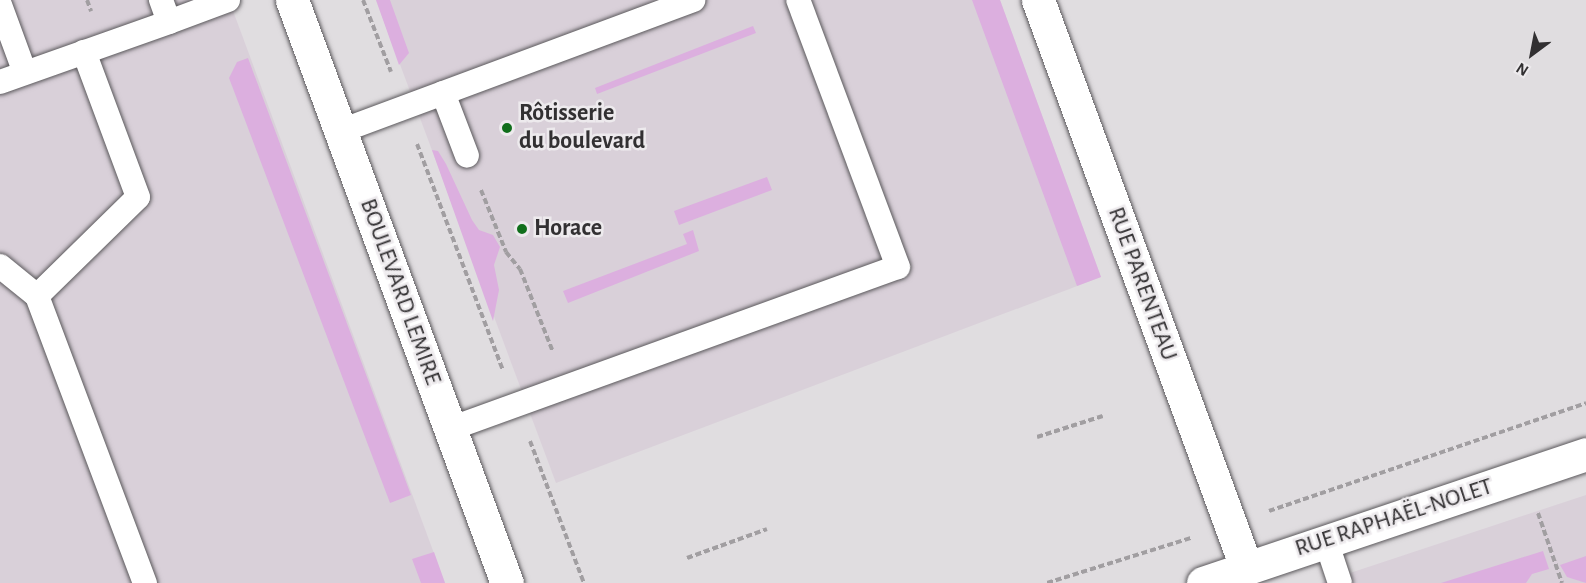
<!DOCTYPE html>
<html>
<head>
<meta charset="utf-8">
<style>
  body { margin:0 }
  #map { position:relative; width:1586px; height:583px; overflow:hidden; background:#e0dde0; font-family:"Alegreya Sans",sans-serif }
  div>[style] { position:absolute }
  .built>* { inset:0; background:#d9d0d9 }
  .green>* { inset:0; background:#dcafdf }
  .path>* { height:4px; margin-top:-2px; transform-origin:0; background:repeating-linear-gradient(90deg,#a19ea1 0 6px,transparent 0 9px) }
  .roads { filter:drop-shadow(0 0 2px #5a585b) drop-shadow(0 0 2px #5a585b) }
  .service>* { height:24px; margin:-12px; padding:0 12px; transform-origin:12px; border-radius:12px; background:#fff }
  .minor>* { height:33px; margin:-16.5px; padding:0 16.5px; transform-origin:16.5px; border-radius:16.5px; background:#fff }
  .tertiary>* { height:33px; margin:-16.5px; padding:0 16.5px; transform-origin:16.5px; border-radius:16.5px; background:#fff }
  .secondary>* { height:33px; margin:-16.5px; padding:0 16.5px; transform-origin:16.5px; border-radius:16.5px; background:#fff }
  .dots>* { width:16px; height:16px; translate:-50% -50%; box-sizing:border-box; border:3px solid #edeaed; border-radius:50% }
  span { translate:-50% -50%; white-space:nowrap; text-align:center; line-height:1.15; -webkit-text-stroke:5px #edeaed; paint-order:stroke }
  .poi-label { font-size:24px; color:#323032; font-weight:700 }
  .left { translate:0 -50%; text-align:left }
  .street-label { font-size:24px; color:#323032 }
  .north { position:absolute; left:1502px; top:24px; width:60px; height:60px; -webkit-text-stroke:4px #edeaed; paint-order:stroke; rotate:212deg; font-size:16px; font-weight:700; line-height:24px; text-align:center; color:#323032 }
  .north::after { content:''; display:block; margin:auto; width:21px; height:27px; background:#323032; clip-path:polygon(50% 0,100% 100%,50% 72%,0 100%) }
</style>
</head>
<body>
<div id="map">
  <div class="built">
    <i style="clip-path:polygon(0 0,229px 0,445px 583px,0 583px)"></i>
    <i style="clip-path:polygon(376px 0,1000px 0,1101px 277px,556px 483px)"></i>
    <i style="clip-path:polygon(1586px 495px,1586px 583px,1321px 583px,1338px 577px)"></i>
  </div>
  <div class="green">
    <i style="clip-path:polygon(376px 0,390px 0,409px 53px,399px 65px)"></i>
    <i style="clip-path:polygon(972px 0,1000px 0,1101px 277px,1077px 286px)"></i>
    <i style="clip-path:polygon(753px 26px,756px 33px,597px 94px,595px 88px)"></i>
    <i style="clip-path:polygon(248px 58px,411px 495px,390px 503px,229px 78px,237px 62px)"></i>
    <i style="clip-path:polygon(432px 150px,438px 151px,446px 164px,472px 220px,479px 230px,493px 235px,500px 247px,494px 265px,499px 290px,493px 321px)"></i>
    <i style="clip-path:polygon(767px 177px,772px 190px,679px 225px,674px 211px)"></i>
    <i style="clip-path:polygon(693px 230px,699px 251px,568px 303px,563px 291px,687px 244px,683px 234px)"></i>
    <i style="clip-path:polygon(1543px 551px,1549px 569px,1532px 574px,1526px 583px,1441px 583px)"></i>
    <i style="clip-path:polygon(434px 552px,445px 583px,421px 583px,412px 559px)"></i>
    <i style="clip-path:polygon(1586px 556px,1586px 583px,1567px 577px,1560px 565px)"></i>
  </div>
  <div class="path">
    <i style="left:87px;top:0;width:12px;rotate:70deg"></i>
    <i style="left:363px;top:0;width:77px;rotate:68.7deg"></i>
    <i style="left:417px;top:144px;width:242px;rotate:69.2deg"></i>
    <i style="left:481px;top:190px;width:67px;rotate:68deg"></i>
    <i style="left:506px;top:252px;width:22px;rotate:51deg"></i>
    <i style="left:520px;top:269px;width:89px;rotate:68.3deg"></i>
    <i style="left:1037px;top:437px;width:69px;rotate:-17.7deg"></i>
    <i style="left:530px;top:441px;width:152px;rotate:69.2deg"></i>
    <i style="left:1269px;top:511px;width:335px;rotate:-18.8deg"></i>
    <i style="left:1538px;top:513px;width:74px;rotate:71.1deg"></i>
    <i style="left:687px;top:558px;width:85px;rotate:-19.9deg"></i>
    <i style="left:1047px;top:583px;width:151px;rotate:-17.4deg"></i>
  </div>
  <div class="roads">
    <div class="service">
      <i style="left:161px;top:0;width:23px;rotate:70deg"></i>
      <i style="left:169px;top:22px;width:63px;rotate:-20.4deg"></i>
      <i style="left:0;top:5px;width:72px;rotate:69.8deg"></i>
      <i style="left:0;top:82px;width:179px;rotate:-19.5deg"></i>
      <i style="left:443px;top:93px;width:67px;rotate:69.1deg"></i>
      <i style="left:341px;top:131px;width:376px;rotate:-20.4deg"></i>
      <i style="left:0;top:266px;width:48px;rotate:39deg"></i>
      <i style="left:37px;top:296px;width:307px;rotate:69.4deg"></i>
      <i style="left:37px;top:296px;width:141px;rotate:-44.4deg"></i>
      <i style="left:138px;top:197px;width:155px;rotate:-110.4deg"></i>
      <i style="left:450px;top:429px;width:476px;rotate:-19.9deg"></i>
      <i style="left:898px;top:267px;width:285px;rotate:-110.5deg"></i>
      <i style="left:1326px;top:541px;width:44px;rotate:71.6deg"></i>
    </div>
    <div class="minor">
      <i style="left:1038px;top:0;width:604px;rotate:69.85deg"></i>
    </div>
    <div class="tertiary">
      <i style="left:1203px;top:583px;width:404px;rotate:-18.6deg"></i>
    </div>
    <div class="secondary">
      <i style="left:292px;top:0;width:621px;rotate:69.76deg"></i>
    </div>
  </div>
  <div class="dots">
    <i style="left:507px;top:128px;background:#106e1b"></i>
    <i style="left:522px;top:229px;background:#106e1b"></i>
  </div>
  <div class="poi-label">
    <span class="left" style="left:519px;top:128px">Rôtisserie<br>du boulevard</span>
    <span class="left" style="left:534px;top:229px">Horace</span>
  </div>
  <div class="street-label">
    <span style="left:1142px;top:284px;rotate:70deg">RUE PARENTEAU</span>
    <span style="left:400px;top:292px;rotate:70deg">BOULEVARD LEMIRE</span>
    <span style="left:1394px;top:518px;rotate:-18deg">RUE RAPHAËL-NOLET</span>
  </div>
  <div class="north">N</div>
</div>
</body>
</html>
